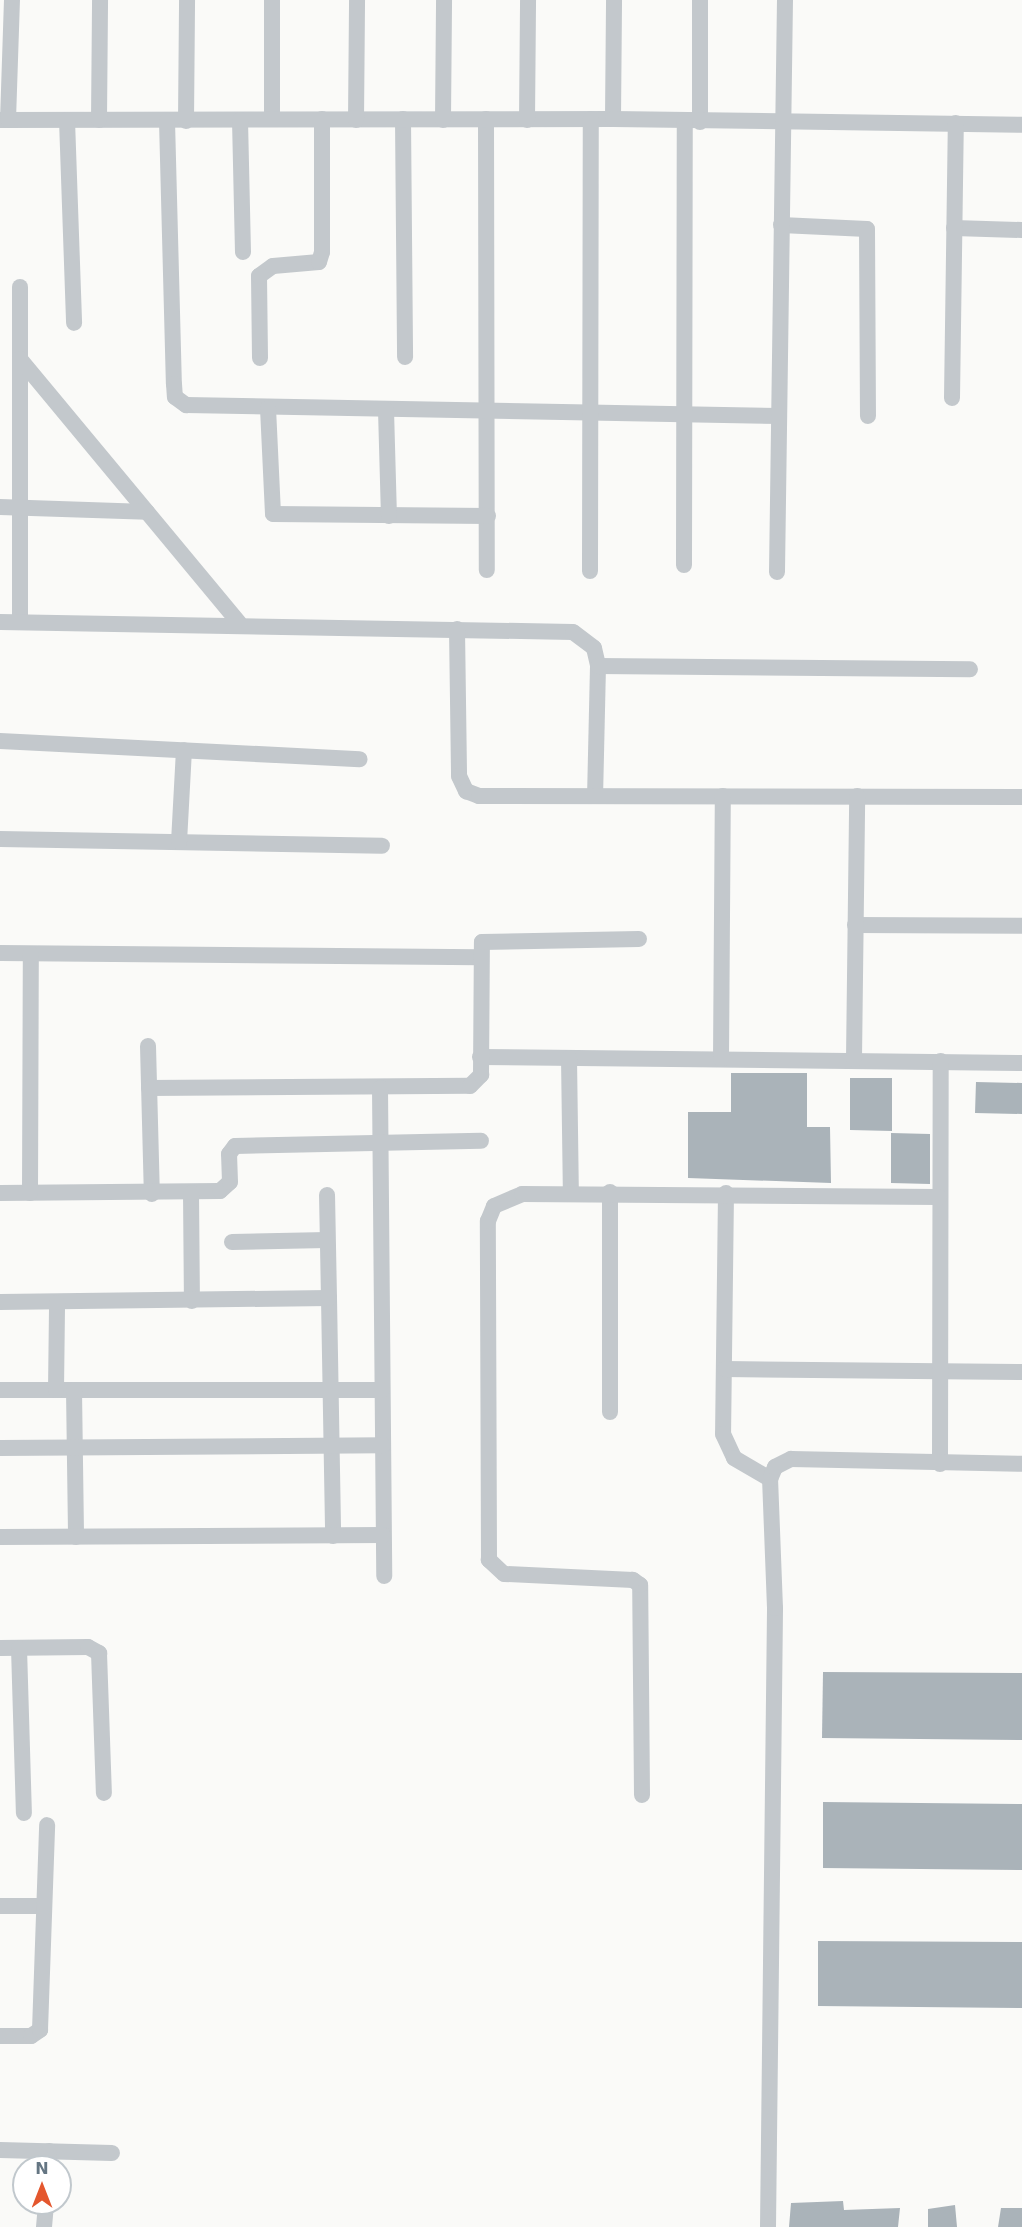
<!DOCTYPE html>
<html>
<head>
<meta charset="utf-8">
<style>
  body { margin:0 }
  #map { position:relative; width:1022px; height:2227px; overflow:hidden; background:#fafaf8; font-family:"DejaVu Sans",sans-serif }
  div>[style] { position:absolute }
  .building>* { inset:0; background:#aab3b9 }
  .minor>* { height:16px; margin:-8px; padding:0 8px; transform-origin:8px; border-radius:8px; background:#c3c8cc }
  span { translate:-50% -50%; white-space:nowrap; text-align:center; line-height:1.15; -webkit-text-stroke:6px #fff; paint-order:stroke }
  .north { position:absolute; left:12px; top:2155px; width:60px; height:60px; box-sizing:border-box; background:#fff; border:2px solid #c1c8cd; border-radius:50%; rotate:0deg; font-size:16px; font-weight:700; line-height:24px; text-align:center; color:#657683 }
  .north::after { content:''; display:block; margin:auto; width:21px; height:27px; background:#e4572e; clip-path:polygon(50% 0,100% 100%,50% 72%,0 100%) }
</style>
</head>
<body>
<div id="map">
  <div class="building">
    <i style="clip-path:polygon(731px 1073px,807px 1073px,807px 1127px,830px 1127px,831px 1183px,688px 1178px,688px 1112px,731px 1112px)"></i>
    <i style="clip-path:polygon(850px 1078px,892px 1078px,892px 1131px,850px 1130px)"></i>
    <i style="clip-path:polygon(976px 1082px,1022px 1083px,1022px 1114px,975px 1113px)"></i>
    <i style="clip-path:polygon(891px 1133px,930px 1134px,930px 1184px,891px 1183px)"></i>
    <i style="clip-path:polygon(823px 1672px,1022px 1673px,1022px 1740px,822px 1738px)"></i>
    <i style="clip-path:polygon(823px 1802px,1022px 1804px,1022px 1870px,823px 1868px)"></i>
    <i style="clip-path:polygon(818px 1941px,1022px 1942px,1022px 2008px,818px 2006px)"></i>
    <i style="clip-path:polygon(843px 2201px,844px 2210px,900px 2208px,898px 2227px,789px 2227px,791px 2203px)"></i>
    <i style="clip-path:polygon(955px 2205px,957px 2227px,928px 2227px,928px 2209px)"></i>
    <i style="clip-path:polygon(1001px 2208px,1022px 2208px,1022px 2227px,998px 2227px)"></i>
  </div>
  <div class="minor">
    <i style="left:272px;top:0;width:119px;rotate:90deg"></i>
    <i style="left:700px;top:0;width:122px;rotate:90deg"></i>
    <i style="left:403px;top:119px;width:238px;rotate:89.5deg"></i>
    <i style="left:486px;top:119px;width:451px;rotate:89.9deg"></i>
    <i style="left:613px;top:119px;width:119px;rotate:-89.5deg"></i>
    <i style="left:0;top:120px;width:613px;rotate:-0.09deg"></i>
    <i style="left:613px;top:119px;width:409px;rotate:0.8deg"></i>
    <i style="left:8px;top:120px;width:120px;rotate:-88.1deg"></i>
    <i style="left:67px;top:120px;width:203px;rotate:88deg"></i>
    <i style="left:99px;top:120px;width:120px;rotate:-89.5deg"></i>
    <i style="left:240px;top:120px;width:132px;rotate:88.7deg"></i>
    <i style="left:356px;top:120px;width:120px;rotate:-89.5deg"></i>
    <i style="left:443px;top:120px;width:120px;rotate:-89.5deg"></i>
    <i style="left:527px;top:120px;width:120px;rotate:-89.5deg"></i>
    <i style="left:167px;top:121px;width:263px;rotate:88.5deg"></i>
    <i style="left:174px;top:384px;width:13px;rotate:86deg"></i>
    <i style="left:175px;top:397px;width:14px;rotate:36deg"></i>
    <i style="left:186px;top:405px;width:593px;rotate:1.06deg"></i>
    <i style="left:186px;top:121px;width:121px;rotate:-89.5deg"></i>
    <i style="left:781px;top:225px;width:86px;rotate:2.7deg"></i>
    <i style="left:867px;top:229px;width:187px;rotate:89.7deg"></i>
    <i style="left:954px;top:228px;width:68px;rotate:1.7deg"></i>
    <i style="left:20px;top:287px;width:335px;rotate:90deg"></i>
    <i style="left:260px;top:358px;width:82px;rotate:-90.7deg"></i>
    <i style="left:259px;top:276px;width:17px;rotate:-36deg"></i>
    <i style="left:273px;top:266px;width:46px;rotate:-5deg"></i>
    <i style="left:319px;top:262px;width:10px;rotate:-73deg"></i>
    <i style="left:322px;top:252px;width:133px;rotate:-90deg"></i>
    <i style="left:20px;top:359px;width:343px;rotate:50.3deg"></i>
    <i style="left:952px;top:398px;width:275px;rotate:-89.2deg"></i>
    <i style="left:268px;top:408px;width:106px;rotate:87.3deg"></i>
    <i style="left:273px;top:514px;width:215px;rotate:0.5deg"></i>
    <i style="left:386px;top:410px;width:106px;rotate:88.4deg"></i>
    <i style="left:0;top:507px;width:147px;rotate:1.9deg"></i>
    <i style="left:684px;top:565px;width:445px;rotate:-89.9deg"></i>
    <i style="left:590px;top:571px;width:452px;rotate:-89.9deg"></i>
    <i style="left:777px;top:572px;width:572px;rotate:-89.2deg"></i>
    <i style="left:0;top:622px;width:573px;rotate:1deg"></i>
    <i style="left:573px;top:632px;width:26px;rotate:37deg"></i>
    <i style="left:594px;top:648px;width:18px;rotate:77deg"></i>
    <i style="left:598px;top:666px;width:129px;rotate:91.3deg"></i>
    <i style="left:457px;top:629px;width:147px;rotate:89.2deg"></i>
    <i style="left:459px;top:776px;width:17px;rotate:65deg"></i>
    <i style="left:466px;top:791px;width:14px;rotate:21deg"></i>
    <i style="left:479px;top:796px;width:543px;rotate:0.11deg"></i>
    <i style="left:598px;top:666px;width:372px;rotate:0.5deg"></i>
    <i style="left:0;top:741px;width:360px;rotate:2.9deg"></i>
    <i style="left:0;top:839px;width:382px;rotate:1deg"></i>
    <i style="left:179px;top:842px;width:92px;rotate:-86.9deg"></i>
    <i style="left:855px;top:925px;width:167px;rotate:0.3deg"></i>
    <i style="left:0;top:953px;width:479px;rotate:0.5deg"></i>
    <i style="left:148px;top:1046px;width:148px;rotate:88.5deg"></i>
    <i style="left:480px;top:1057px;width:542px;rotate:0.63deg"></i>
    <i style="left:569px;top:1058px;width:135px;rotate:89.2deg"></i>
    <i style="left:721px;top:1059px;width:263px;rotate:-89.6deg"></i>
    <i style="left:854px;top:1059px;width:263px;rotate:-89.3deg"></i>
    <i style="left:149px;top:1088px;width:321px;rotate:-0.4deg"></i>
    <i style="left:470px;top:1086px;width:16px;rotate:-45deg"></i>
    <i style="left:481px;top:1075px;width:133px;rotate:-89.6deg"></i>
    <i style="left:482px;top:942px;width:157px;rotate:-1.1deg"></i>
    <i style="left:380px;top:1088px;width:488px;rotate:89.5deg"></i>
    <i style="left:610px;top:1192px;width:220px;rotate:90deg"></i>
    <i style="left:0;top:1193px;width:220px;rotate:-0.5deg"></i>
    <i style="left:220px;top:1191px;width:13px;rotate:-42deg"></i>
    <i style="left:230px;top:1182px;width:28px;rotate:-92deg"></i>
    <i style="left:229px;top:1154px;width:10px;rotate:-53deg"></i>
    <i style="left:235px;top:1146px;width:246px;rotate:-1.2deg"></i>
    <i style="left:30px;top:1193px;width:239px;rotate:-89.8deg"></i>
    <i style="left:191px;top:1193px;width:108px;rotate:89.5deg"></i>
    <i style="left:726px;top:1193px;width:241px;rotate:90.7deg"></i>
    <i style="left:723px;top:1434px;width:26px;rotate:65deg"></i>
    <i style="left:734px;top:1458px;width:42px;rotate:30.3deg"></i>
    <i style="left:232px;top:1242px;width:95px;rotate:-1.2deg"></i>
    <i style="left:329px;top:1298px;width:238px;rotate:89deg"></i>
    <i style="left:0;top:1302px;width:329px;rotate:-0.7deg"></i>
    <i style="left:329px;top:1298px;width:103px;rotate:-91.1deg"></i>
    <i style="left:725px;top:1369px;width:297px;rotate:0.6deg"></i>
    <i style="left:0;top:1390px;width:382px"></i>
    <i style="left:56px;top:1390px;width:87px;rotate:-89.3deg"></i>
    <i style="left:74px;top:1390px;width:147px;rotate:89.2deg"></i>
    <i style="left:0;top:1448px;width:383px;rotate:-0.4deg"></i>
    <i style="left:940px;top:1464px;width:403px;rotate:-89.9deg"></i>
    <i style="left:0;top:1537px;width:383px;rotate:-0.3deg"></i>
    <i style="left:0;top:1648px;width:88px;rotate:-0.7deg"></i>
    <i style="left:88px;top:1647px;width:13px;rotate:29deg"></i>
    <i style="left:99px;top:1653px;width:140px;rotate:88deg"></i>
    <i style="left:19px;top:1648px;width:165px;rotate:88.3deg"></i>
    <i style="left:642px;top:1795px;width:210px;rotate:-90.5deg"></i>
    <i style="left:640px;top:1585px;width:9px;rotate:-144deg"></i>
    <i style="left:633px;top:1580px;width:129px;rotate:-177.3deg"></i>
    <i style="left:504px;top:1574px;width:21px;rotate:-137deg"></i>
    <i style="left:489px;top:1560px;width:339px;rotate:-90.2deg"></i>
    <i style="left:488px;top:1221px;width:16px;rotate:-68deg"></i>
    <i style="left:494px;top:1206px;width:30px;rotate:-23deg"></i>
    <i style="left:522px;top:1194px;width:417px;rotate:0.4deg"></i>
    <i style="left:0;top:1906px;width:44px"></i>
    <i style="left:0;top:2036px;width:31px"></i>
    <i style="left:31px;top:2036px;width:11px;rotate:-34deg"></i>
    <i style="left:40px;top:2030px;width:205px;rotate:-88deg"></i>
    <i style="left:0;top:2150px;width:112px;rotate:1.5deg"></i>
    <i style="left:48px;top:2167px;width:16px;rotate:-86deg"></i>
    <i style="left:44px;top:2227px;width:24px;rotate:-85deg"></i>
    <i style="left:768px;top:2227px;width:619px;rotate:-89.35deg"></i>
    <i style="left:775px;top:1608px;width:129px;rotate:-92.2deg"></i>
    <i style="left:770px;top:1479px;width:13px;rotate:-67deg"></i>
    <i style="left:775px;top:1467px;width:18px;rotate:-27deg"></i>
    <i style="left:791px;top:1459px;width:231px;rotate:1.2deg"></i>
  </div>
  <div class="north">N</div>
</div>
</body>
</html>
